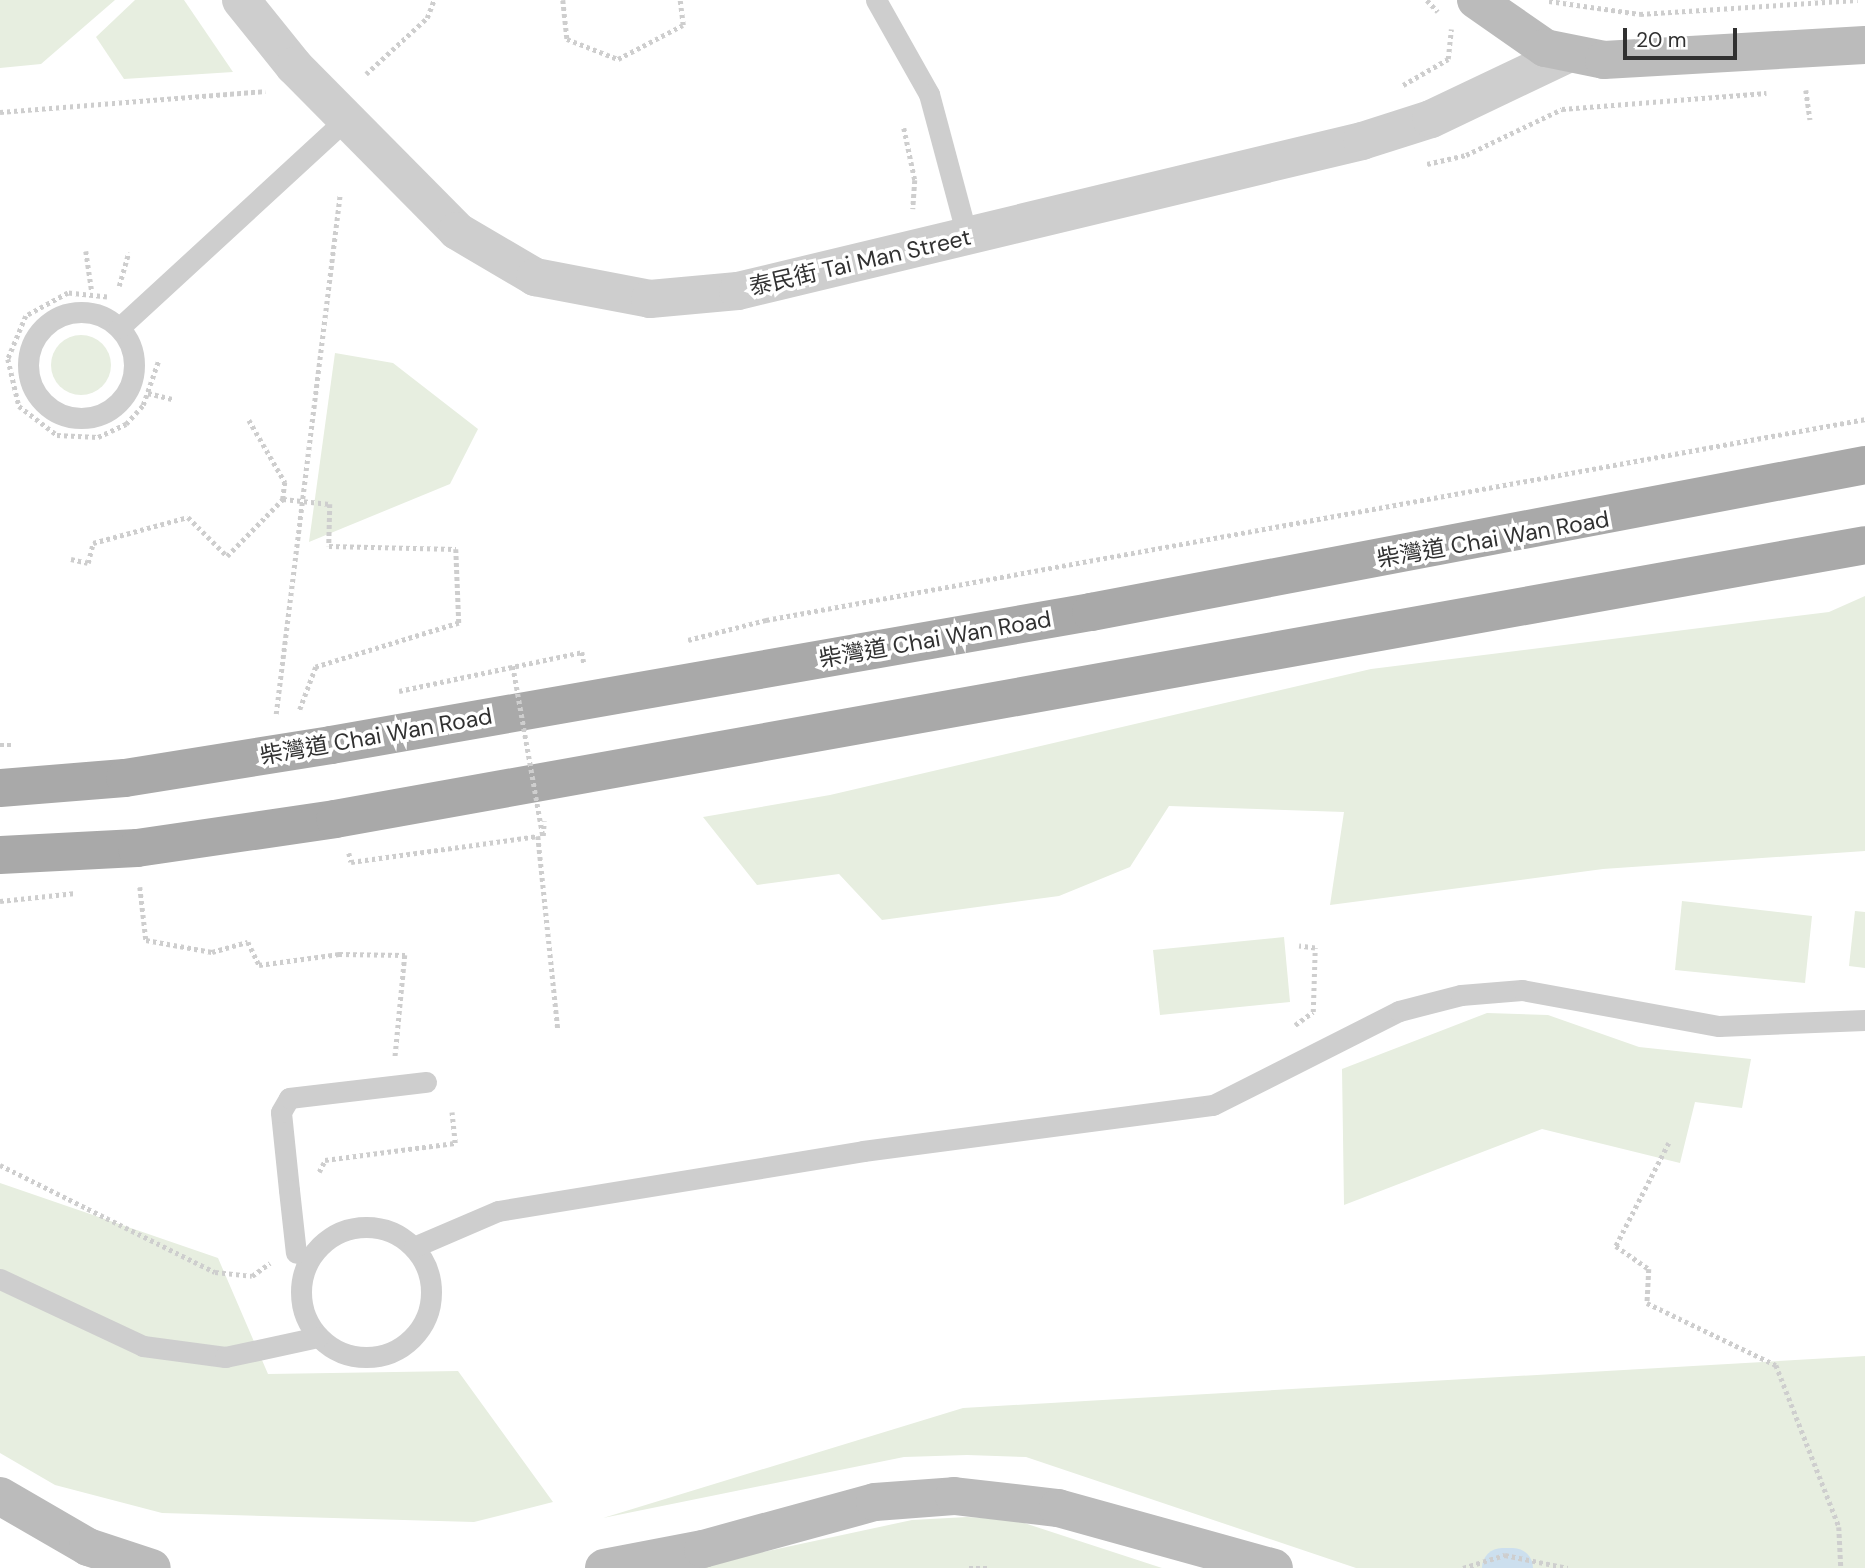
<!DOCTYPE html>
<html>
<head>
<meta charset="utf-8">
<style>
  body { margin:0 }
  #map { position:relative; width:1865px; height:1568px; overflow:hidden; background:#fff; font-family:"DM Sans","Noto Sans TC",sans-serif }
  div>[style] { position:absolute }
  .green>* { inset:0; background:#e7eee0 }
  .round { border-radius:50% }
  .canal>* { height:40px; margin:-20px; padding:0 20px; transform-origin:20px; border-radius:20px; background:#ccdfee }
  .path>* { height:4.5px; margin-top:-2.25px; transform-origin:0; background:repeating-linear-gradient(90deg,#cecece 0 3.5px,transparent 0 7px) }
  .lane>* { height:21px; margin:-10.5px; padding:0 10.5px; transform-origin:10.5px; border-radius:10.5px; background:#cecece }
  .lane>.ring { margin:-10.5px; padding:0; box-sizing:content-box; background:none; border:21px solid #cecece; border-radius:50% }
  .street>* { height:38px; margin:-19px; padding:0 19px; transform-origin:19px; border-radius:19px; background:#cecece }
  .secondary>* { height:38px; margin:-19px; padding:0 19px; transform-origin:19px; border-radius:19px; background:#bbb }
  .primary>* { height:38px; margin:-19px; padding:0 19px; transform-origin:19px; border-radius:19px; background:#a9a9a9 }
  .path-bridge>* { height:4.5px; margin-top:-2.25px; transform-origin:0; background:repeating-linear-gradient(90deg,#cecece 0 3.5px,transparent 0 7px) }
  .lane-bridge>* { height:21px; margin:-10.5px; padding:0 10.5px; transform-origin:10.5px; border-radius:10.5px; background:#cecece }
  span { translate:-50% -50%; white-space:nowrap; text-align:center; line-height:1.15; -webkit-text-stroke:7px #fff; paint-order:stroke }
  .street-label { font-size:23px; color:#313131 }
  .scale { position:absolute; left:1623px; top:28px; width:114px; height:32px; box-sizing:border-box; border:4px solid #313131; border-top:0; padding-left:9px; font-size:21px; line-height:24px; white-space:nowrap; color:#313131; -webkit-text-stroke:5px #fff; paint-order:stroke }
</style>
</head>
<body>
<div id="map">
  <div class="green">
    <i style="clip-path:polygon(0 0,115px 0,41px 64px,0 68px)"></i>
    <i style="clip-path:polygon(135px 0,184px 0,233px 72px,124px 79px,96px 37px)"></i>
    <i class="round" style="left:51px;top:335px;width:60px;height:60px"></i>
    <i style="clip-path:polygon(335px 353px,393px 363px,478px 429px,450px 484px,309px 542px)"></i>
    <i style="clip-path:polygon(1865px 596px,1865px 851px,1603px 869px,1330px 905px,1344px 812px,1169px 806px,1130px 867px,1059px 896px,882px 920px,839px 874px,757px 885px,703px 817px,830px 795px,1371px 669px,1829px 612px)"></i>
    <i style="clip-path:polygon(1682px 901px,1812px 916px,1805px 983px,1675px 970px)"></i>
    <i style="clip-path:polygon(1855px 911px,1865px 912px,1865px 968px,1849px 966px)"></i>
    <i style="clip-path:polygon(1284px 937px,1290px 1002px,1160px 1015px,1153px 950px)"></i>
    <i style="clip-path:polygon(1487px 1013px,1548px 1015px,1639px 1047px,1751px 1059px,1742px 1108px,1695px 1102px,1680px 1163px,1542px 1129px,1344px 1205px,1342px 1069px)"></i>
    <i style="clip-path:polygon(0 1183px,218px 1258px,268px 1374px,458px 1371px,553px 1502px,474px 1522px,162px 1513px,55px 1485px,0 1453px)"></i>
    <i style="clip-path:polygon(1865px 1356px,1865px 1568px,1356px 1568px,1026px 1457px,967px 1455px,904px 1457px,603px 1518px,963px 1408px)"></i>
    <i style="clip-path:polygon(967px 1517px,1015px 1520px,1162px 1568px,688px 1568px,912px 1520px)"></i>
  </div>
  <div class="canal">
    <i style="left:1502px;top:1568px;width:11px"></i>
  </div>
  <div class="path">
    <i style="left:563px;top:0;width:39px;rotate:84deg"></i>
    <i style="left:567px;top:39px;width:55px;rotate:21.4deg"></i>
    <i style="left:618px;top:59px;width:73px;rotate:-27.6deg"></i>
    <i style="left:683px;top:25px;width:25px;rotate:-97deg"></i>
    <i style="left:1427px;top:0;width:16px;rotate:47deg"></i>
    <i style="left:1549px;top:1px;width:92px;rotate:8.1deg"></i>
    <i style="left:1640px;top:14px;width:218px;rotate:-3.7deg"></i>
    <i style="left:366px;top:74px;width:83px;rotate:-42.6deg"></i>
    <i style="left:427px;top:18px;width:19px;rotate:-69deg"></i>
    <i style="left:1403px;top:85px;width:52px;rotate:-30deg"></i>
    <i style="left:1448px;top:59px;width:30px;rotate:-84deg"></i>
    <i style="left:1806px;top:90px;width:30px;rotate:82deg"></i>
    <i style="left:0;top:112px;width:266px;rotate:-4.5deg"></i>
    <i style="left:904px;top:128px;width:53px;rotate:78.1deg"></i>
    <i style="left:915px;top:180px;width:29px;rotate:94deg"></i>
    <i style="left:1427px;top:164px;width:40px;rotate:-13deg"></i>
    <i style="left:1466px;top:155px;width:106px;rotate:-25.6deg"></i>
    <i style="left:1562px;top:109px;width:205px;rotate:-4.5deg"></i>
    <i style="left:86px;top:251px;width:41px;rotate:81.7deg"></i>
    <i style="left:119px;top:286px;width:35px;rotate:-74deg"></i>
    <i style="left:107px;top:297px;width:39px;rotate:-174deg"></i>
    <i style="left:68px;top:293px;width:48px;rotate:151.3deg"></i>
    <i style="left:26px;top:316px;width:47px;rotate:112.7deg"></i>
    <i style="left:8px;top:359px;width:48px;rotate:76.8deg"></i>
    <i style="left:19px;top:406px;width:48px;rotate:37.3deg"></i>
    <i style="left:57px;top:435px;width:41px;rotate:2.8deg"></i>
    <i style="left:98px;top:437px;width:31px;rotate:-25deg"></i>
    <i style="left:126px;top:424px;width:25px;rotate:-48deg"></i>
    <i style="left:143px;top:405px;width:46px;rotate:-70.8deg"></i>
    <i style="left:148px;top:393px;width:25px;rotate:14deg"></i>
    <i style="left:249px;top:420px;width:72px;rotate:59.9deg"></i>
    <i style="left:285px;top:482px;width:17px;rotate:97deg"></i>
    <i style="left:71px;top:559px;width:17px;rotate:13deg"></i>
    <i style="left:88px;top:563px;width:21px;rotate:-76deg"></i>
    <i style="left:93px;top:543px;width:98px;rotate:-15.3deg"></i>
    <i style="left:188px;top:517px;width:55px;rotate:45deg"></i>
    <i style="left:227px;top:556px;width:80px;rotate:-45.5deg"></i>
    <i style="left:283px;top:499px;width:47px;rotate:6.1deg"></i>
    <i style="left:330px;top:504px;width:42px;rotate:91.4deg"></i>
    <i style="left:329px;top:546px;width:127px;rotate:1.4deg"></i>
    <i style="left:456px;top:549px;width:74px;rotate:87.7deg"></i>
    <i style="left:459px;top:623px;width:150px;rotate:162.9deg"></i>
    <i style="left:316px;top:667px;width:48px;rotate:110.7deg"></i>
    <i style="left:688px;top:640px;width:81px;rotate:-14.4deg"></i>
    <i style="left:766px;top:620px;width:1117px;rotate:-10.36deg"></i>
    <i style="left:399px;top:691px;width:187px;rotate:-12deg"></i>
    <i style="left:582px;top:652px;width:11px;rotate:80deg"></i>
    <i style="left:276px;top:714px;width:524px;rotate:-82.98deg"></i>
    <i style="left:0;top:745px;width:13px"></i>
    <i style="left:543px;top:836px;width:15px;rotate:-86deg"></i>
    <i style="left:349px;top:853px;width:9px;rotate:77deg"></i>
    <i style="left:351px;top:862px;width:189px;rotate:-7.9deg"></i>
    <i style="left:538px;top:836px;width:193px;rotate:84.1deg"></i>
    <i style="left:140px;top:887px;width:53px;rotate:83.5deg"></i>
    <i style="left:146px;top:940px;width:67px;rotate:10.3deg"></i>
    <i style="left:212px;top:952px;width:37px;rotate:-16deg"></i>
    <i style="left:248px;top:942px;width:25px;rotate:64deg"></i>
    <i style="left:259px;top:965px;width:81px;rotate:-7.8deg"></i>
    <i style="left:339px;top:954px;width:66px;rotate:0.9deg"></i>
    <i style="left:405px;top:955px;width:103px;rotate:95.5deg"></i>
    <i style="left:0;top:901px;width:76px;rotate:-6deg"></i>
    <i style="left:1295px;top:1025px;width:22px;rotate:-36deg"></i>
    <i style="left:1313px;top:1012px;width:64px;rotate:-88.2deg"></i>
    <i style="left:1315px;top:948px;width:16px;rotate:-173deg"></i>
    <i style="left:1669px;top:1143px;width:116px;rotate:117.2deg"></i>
    <i style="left:1616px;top:1246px;width:40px;rotate:34.9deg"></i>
    <i style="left:1649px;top:1269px;width:34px;rotate:93deg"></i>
    <i style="left:1647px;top:1303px;width:143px;rotate:25.7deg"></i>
    <i style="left:1776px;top:1365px;width:174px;rotate:68.7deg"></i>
    <i style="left:1839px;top:1527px;width:41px;rotate:87.2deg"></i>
    <i style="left:0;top:1165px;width:240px;rotate:26.5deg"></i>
    <i style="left:215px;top:1272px;width:37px;rotate:6deg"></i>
    <i style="left:252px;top:1276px;width:22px;rotate:-36deg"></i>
    <i style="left:319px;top:1172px;width:13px;rotate:-63deg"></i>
    <i style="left:325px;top:1160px;width:131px;rotate:-7.5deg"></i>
    <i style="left:455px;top:1143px;width:31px;rotate:-96deg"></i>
    <i style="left:969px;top:1568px;width:19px"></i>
    <i style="left:1463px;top:1568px;width:44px;rotate:-17.2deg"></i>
    <i style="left:1505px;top:1555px;width:64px;rotate:11.7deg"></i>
  </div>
  <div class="lane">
    <i style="left:876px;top:0;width:108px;rotate:60.6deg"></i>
    <i style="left:929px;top:94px;width:147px;rotate:75deg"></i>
    <i class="ring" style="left:28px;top:312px;width:85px;height:85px"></i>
    <i style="left:119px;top:328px;width:309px;rotate:-42.6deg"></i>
    <i style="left:289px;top:1190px;width:78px;rotate:-95.9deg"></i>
    <i style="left:281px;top:1112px;width:16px;rotate:-60deg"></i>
    <i style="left:289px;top:1098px;width:138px;rotate:-6.7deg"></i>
    <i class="ring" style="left:301px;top:1227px;width:109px;height:109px"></i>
    <i style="left:414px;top:1247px;width:91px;rotate:-23.2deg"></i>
    <i style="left:498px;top:1211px;width:370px;rotate:-9.3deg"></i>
    <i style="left:863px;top:1151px;width:353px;rotate:-7.5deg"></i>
    <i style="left:1213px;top:1105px;width:208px;rotate:-26.8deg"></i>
    <i style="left:1399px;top:1011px;width:64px;rotate:-14.5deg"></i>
    <i style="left:1461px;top:995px;width:61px;rotate:-4.7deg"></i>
    <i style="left:1522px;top:990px;width:200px;rotate:10.4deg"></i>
    <i style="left:1719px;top:1026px;width:146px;rotate:-2.4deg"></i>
    <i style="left:0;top:1279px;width:158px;rotate:25.1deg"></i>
    <i style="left:143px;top:1346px;width:83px;rotate:7.6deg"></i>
    <i style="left:225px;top:1357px;width:95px;rotate:-12.1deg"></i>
  </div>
  <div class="street">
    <i style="left:241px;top:0;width:85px;rotate:51.2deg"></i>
    <i style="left:294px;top:66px;width:232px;rotate:45.3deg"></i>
    <i style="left:457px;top:231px;width:91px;rotate:30.5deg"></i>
    <i style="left:535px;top:277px;width:117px;rotate:10.8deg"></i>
    <i style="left:650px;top:299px;width:88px;rotate:-5.2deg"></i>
    <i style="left:738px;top:291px;width:642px;rotate:-13.52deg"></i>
    <i style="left:1362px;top:141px;width:72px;rotate:-17.7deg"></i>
    <i style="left:1431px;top:119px;width:151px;rotate:-25.5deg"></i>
  </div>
  <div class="secondary">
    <i style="left:1476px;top:0;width:84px;rotate:34.8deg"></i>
    <i style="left:1545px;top:48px;width:60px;rotate:11.5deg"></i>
    <i style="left:1604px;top:60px;width:261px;rotate:-3.3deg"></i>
    <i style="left:0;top:1496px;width:102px;rotate:30.1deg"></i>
    <i style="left:88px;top:1547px;width:67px;rotate:18.2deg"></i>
    <i style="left:604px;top:1568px;width:101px;rotate:-10.9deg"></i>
    <i style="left:703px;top:1549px;width:178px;rotate:-15.3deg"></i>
    <i style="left:875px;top:1502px;width:79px;rotate:-4.3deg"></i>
    <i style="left:954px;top:1496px;width:105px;rotate:6.6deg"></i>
    <i style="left:1058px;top:1508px;width:224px;rotate:15.5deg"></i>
  </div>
  <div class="primary">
    <i style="left:0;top:788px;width:125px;rotate:-4.6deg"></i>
    <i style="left:125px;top:778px;width:209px;rotate:-9.1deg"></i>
    <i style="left:331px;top:745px;width:772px;rotate:-9.93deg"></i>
    <i style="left:1091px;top:612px;width:788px;rotate:-10.75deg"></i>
    <i style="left:0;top:855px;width:137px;rotate:-2.9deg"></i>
    <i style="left:137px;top:848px;width:200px;rotate:-8.3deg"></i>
    <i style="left:335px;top:819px;width:1554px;rotate:-10.15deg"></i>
  </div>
  <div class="path-bridge">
    <i style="left:513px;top:666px;width:173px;rotate:80deg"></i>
  </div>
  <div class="lane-bridge">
    <i style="left:289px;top:1190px;width:63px;rotate:83.7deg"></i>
  </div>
  <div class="street-label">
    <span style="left:860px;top:262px;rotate:-13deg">泰民街 Tai Man Street</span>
    <span style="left:1493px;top:539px;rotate:-10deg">柴灣道 Chai Wan Road</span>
    <span style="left:935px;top:639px;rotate:-10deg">柴灣道 Chai Wan Road</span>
    <span style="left:376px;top:736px;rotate:-10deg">柴灣道 Chai Wan Road</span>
  </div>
  <div class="scale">20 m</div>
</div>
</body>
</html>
